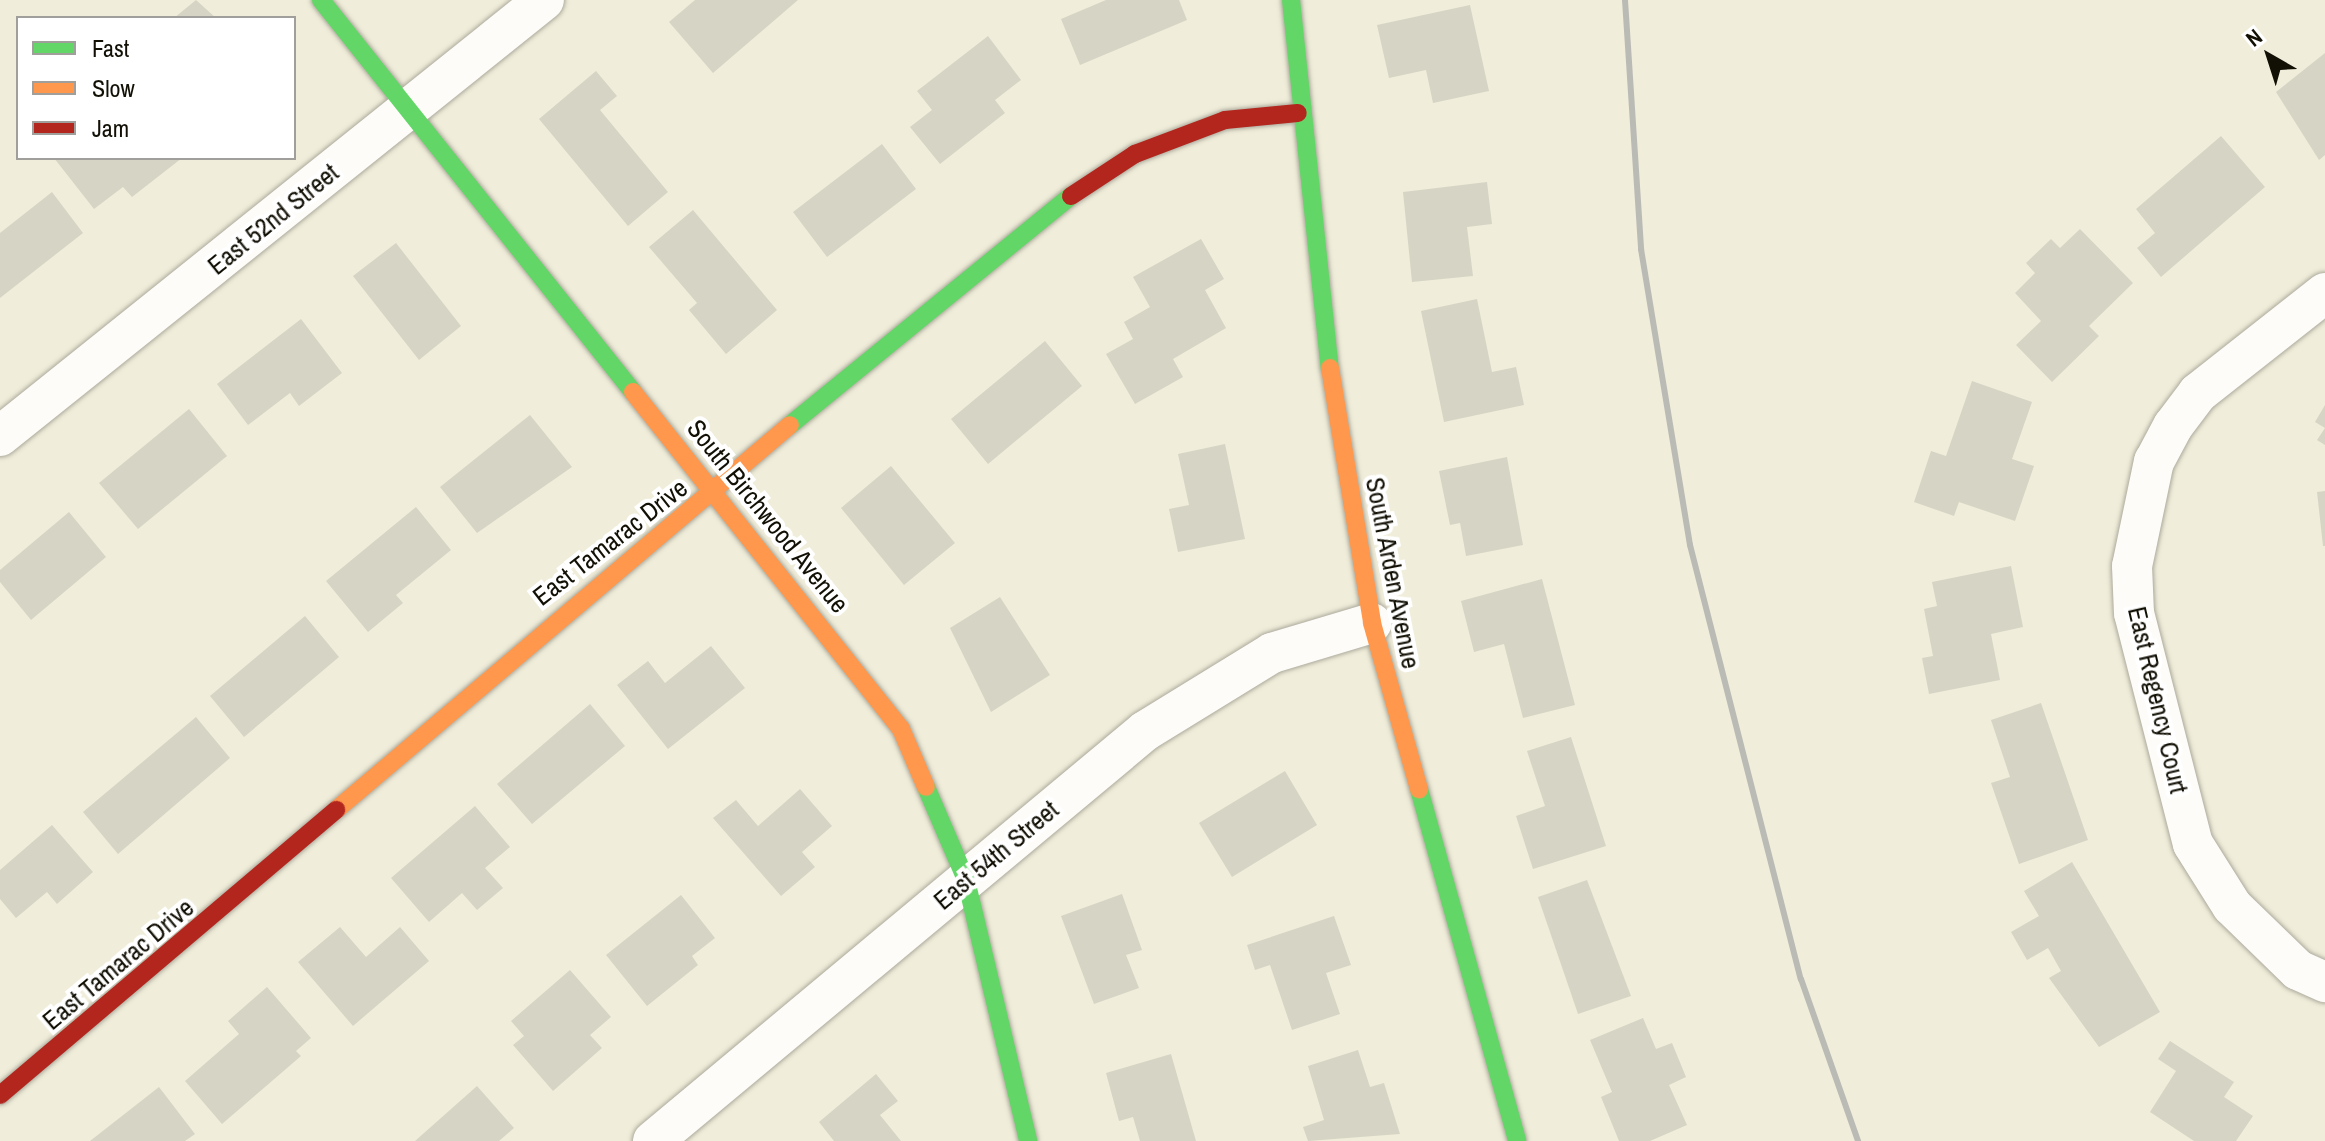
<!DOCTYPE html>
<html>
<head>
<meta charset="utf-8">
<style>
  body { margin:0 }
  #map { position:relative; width:2325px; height:1141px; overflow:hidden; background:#f0edda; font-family:"Archivo Narrow",sans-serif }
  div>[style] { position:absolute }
  .building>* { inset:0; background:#d6d4c5 }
  .roads { filter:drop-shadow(0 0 2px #acaa9c) drop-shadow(0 0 2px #acaa9c) }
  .street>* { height:40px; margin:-20px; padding:0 20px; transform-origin:20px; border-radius:20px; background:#fdfcf9 }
  .fast>* { height:18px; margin:-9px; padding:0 9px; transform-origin:9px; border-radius:9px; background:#63d668 }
  .slow>* { height:18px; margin:-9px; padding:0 9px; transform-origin:9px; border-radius:9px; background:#ff974d }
  .jam>* { height:18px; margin:-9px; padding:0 9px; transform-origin:9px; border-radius:9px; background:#b3261e }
  .rail>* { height:6px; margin:-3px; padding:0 3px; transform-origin:3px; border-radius:3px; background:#bbbbb6 }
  span { translate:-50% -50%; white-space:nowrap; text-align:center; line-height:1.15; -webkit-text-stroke:8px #fff; paint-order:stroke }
  .street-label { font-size:26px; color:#121005 }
  .legend { position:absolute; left:16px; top:16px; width:280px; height:144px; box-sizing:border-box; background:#fff; border:2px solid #a09f9b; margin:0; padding:10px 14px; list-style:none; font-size:24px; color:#121005 }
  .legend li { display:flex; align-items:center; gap:16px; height:40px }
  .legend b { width:40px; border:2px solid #a09f9b }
  .north { position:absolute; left:2229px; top:16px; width:80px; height:80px; -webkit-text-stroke:6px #fff; paint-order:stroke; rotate:321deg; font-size:22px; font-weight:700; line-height:32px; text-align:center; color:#121005 }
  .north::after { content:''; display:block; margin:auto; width:28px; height:36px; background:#121005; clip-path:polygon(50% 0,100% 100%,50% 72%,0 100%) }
</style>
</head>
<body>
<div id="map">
  <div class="building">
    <i style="clip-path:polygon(196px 0,216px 18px,174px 18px)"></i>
    <i style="clip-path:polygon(695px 0,798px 0,713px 73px,669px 22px)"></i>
    <i style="clip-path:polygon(1106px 0,1179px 0,1187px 20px,1080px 65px,1061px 19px)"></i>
    <i style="clip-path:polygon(1470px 5px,1489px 91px,1433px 103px,1426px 70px,1389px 78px,1377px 25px)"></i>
    <i style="clip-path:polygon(988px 36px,1021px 80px,995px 100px,1005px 113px,940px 164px,910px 127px,932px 110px,917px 91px)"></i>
    <i style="clip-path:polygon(2325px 53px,2325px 155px,2319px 160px,2276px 92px)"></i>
    <i style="clip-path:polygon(596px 71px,617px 96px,600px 110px,668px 192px,628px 226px,539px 119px)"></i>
    <i style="clip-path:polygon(2221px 136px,2265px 187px,2161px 277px,2137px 248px,2155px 233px,2136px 209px)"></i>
    <i style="clip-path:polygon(882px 144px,916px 189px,827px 257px,793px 212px)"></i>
    <i style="clip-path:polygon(54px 158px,182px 158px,132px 197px,123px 187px,94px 209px)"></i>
    <i style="clip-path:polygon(1487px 182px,1492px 224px,1467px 227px,1473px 276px,1412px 282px,1403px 192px)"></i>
    <i style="clip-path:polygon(52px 192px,83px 233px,0 298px,0 233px)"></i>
    <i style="clip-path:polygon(693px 210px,777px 310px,726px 354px,689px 310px,697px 303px,649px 247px)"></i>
    <i style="clip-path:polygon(2080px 229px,2133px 283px,2089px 326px,2099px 336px,2052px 382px,2016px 345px,2041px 321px,2015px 293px,2035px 273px,2026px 263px,2051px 239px,2060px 248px)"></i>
    <i style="clip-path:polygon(1201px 239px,1224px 279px,1205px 290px,1226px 328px,1173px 359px,1183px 377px,1135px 404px,1106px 354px,1133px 339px,1124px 322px,1150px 307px,1133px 277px)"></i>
    <i style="clip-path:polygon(396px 243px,461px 326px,419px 360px,353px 276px)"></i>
    <i style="clip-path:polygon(1477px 299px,1492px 372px,1516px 367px,1524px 405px,1444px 422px,1421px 311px)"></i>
    <i style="clip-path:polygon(301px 319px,342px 373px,299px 406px,290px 393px,248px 425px,217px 384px)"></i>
    <i style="clip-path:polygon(1045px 341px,1082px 386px,988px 464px,951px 419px)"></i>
    <i style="clip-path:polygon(1972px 381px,2032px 402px,2012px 459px,2034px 466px,2015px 521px,1959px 502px,1954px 516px,1914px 502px,1931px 451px,1946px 456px)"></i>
    <i style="clip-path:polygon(2325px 405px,2325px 445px,2317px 440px,2325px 428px,2315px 422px)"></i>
    <i style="clip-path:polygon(189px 409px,227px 456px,138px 529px,99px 483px)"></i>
    <i style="clip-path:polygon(530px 415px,572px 467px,477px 533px,440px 487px)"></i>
    <i style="clip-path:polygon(1225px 444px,1245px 539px,1178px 552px,1169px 509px,1189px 505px,1178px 454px)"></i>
    <i style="clip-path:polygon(1507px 457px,1523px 545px,1466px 556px,1460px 523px,1450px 525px,1439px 471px)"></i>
    <i style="clip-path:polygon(891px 466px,955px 543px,904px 585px,841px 508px)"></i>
    <i style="clip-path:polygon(2325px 491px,2325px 546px,2323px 546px,2317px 492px)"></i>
    <i style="clip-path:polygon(416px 507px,451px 550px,396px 595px,403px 603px,368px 632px,326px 581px)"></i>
    <i style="clip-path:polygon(69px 512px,106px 557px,31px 620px,0 582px,0 570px)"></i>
    <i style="clip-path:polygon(2011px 566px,2023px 627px,1991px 634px,2000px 680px,1929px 694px,1922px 658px,1933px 656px,1924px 609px,1937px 606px,1932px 582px)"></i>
    <i style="clip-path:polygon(1542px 579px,1575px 705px,1523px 718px,1504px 644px,1474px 652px,1461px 601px)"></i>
    <i style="clip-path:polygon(1000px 597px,1050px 675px,991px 712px,950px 628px)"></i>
    <i style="clip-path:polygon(305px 616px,339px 657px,244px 737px,210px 696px)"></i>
    <i style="clip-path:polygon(711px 646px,745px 688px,668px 749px,617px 685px,648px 661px,665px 683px)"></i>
    <i style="clip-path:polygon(2041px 703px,2088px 840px,2019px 864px,1991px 783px,2010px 777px,1991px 720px)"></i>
    <i style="clip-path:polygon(590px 704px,625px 746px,532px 824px,497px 784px)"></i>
    <i style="clip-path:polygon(196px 717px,230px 758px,118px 854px,83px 812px)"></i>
    <i style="clip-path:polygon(1571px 737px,1606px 846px,1533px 869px,1516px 816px,1545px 806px,1527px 751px)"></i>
    <i style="clip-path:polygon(1285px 771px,1317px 825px,1232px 877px,1199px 823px)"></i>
    <i style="clip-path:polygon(800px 789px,832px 826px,802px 852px,815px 867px,781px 896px,713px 818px,736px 800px,758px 826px)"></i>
    <i style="clip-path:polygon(475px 806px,510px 847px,485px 868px,503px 888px,477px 910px,462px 893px,429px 922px,391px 878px)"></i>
    <i style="clip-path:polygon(52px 825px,93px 872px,57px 904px,47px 892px,16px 918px,0 899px,0 870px)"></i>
    <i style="clip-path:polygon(2072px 862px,2160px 1012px,2099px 1047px,2049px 978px,2061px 971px,2048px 948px,2027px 960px,2011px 932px,2039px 916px,2024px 891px)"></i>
    <i style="clip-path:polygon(1587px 880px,1631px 996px,1578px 1014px,1538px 897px)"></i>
    <i style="clip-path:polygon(1122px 894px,1142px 950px,1126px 955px,1139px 988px,1094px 1004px,1061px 916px)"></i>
    <i style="clip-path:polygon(681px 895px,715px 938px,692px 956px,698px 965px,647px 1006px,606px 955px)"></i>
    <i style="clip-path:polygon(1334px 916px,1351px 965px,1326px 973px,1340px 1014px,1292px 1030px,1270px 965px,1255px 970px,1247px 945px)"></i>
    <i style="clip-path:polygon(340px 927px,366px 957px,400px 927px,429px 961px,353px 1026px,298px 962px)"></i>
    <i style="clip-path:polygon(570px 970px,611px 1017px,590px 1035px,602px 1048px,553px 1091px,513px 1045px,524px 1036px,511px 1021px)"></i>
    <i style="clip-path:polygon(267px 987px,311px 1038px,296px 1051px,301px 1056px,222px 1124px,185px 1081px,239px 1034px,228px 1021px)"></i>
    <i style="clip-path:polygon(1643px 1018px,1656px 1049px,1672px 1043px,1686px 1077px,1669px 1085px,1687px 1125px,1650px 1141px,1619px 1141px,1601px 1097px,1612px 1092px,1590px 1040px)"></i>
    <i style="clip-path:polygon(2170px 1041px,2234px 1082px,2224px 1097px,2253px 1116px,2236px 1141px,2194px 1141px,2150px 1112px,2176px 1071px,2158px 1059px)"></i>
    <i style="clip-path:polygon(1358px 1050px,1370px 1087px,1384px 1083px,1400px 1134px,1308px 1141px,1303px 1127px,1324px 1120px,1308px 1066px)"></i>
    <i style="clip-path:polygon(1171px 1054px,1196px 1141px,1140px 1141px,1133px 1117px,1119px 1121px,1106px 1073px)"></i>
    <i style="clip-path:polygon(876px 1074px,898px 1101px,880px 1115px,901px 1141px,834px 1141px,819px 1122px)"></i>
    <i style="clip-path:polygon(477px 1086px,514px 1128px,499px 1141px,415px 1141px)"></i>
    <i style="clip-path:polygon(159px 1087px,195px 1134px,185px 1141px,90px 1141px)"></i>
  </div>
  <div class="roads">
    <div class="street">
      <i style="left:2325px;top:293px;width:162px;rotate:141.8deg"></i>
      <i style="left:2198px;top:393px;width:41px;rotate:127.1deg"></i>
      <i style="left:2173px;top:426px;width:40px;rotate:118deg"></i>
      <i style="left:2154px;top:461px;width:107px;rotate:101.8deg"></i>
      <i style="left:2132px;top:566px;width:47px;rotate:87.6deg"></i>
      <i style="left:2134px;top:613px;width:238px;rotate:75.7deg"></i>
      <i style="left:2193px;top:844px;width:73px;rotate:57.8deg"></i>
      <i style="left:2232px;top:906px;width:92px;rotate:44.1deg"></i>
      <i style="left:2298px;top:970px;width:30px;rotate:24deg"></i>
      <i style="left:0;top:436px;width:697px;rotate:-38.71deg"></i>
      <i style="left:653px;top:1141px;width:640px;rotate:-39.81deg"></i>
      <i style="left:1145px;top:731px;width:149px;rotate:-31.6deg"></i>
      <i style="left:1272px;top:653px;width:104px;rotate:-16.7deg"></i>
    </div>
    <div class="fast">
      <i style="left:321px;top:0;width:501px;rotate:51.48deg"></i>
      <i style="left:1291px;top:0;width:370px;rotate:84deg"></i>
      <i style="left:790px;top:425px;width:362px;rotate:-39.2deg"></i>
      <i style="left:926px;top:787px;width:101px;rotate:66.7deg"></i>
      <i style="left:966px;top:880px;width:268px;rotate:76.6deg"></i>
      <i style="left:1419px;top:789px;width:365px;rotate:74.4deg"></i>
    </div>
    <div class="slow">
      <i style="left:1330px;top:368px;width:258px;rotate:80.6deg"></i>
      <i style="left:1372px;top:623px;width:173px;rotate:74.2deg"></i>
      <i style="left:633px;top:392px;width:431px;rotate:51.5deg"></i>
      <i style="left:901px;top:729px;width:63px;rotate:66.7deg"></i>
      <i style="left:336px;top:810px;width:595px;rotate:-40.3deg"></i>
    </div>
    <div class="jam">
      <i style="left:1071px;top:196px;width:77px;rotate:-33.3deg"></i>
      <i style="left:1135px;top:154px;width:96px;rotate:-20.7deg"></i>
      <i style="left:1225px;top:120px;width:73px;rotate:-5.5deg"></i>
      <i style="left:0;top:1095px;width:441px;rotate:-40.3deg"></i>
    </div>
  </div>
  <div class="rail">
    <i style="left:1625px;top:0;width:250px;rotate:86.3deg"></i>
    <i style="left:1641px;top:249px;width:300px;rotate:80.6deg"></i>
    <i style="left:1690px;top:545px;width:448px;rotate:75.7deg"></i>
    <i style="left:1801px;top:979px;width:172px;rotate:70.6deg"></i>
  </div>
  <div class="street-label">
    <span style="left:273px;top:219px;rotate:-39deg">East 52nd Street</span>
    <span style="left:768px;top:516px;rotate:51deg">South Birchwood Avenue</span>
    <span style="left:610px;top:542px;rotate:-38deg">East Tamarac Drive</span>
    <span style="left:1393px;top:573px;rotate:79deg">South Arden Avenue</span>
    <span style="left:2158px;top:700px;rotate:77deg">East Regency Court</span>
    <span style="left:996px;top:855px;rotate:-40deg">East 54th Street</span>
    <span style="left:118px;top:964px;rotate:-40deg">East Tamarac Drive</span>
  </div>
  <ul class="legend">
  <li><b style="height:10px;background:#63d668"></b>Fast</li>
  <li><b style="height:10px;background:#ff974d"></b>Slow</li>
  <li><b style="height:10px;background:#b3261e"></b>Jam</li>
  </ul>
  <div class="north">N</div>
</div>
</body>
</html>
